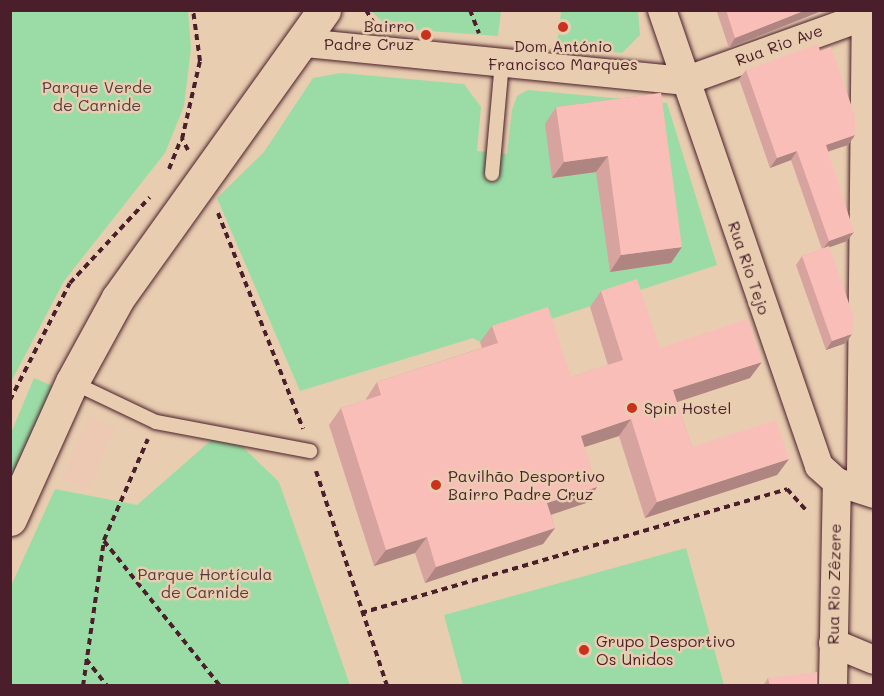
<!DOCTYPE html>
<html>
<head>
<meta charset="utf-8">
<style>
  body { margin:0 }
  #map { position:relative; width:884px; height:696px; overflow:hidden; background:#e8cdb0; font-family:Mali,sans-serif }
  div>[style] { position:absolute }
  .built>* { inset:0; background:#edc8b3 }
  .green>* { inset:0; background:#9bdca6 }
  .path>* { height:4px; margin-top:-2px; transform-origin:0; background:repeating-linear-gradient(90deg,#4a1f2b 0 6px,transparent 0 10.5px) }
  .roads { filter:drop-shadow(0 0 2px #4a1f2b) drop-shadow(0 0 2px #4a1f2b) }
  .lane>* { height:14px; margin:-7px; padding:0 7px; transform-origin:7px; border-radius:7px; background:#e8cdb0 }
  .street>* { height:28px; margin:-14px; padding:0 14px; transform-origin:14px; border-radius:14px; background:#e8cdb0 }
  .secondary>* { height:33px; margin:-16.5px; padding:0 16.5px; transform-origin:16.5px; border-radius:16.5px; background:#e8cdb0 }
  .wall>* { inset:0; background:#d7a39f }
  .shaded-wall>* { inset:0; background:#af8582 }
  .building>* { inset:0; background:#fabeb9 }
  .dots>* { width:16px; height:16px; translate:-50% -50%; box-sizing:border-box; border:3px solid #e8cdb0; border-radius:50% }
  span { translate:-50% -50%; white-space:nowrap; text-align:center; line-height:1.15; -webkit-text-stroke:5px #e8cdb0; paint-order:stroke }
  .poi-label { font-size:16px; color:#4a1f2b }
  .right { translate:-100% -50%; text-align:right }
  .left { translate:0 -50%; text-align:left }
  .street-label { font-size:16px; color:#4a1f2b }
  .park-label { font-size:16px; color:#563b3d }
  .frame { position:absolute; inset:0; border:12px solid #4a1f2b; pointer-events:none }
</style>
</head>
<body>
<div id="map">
  <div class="built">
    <i style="clip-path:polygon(89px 416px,115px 428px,88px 490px,62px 478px)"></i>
  </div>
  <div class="green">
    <i style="clip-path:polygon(10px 11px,188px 11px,191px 48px,184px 106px,165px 153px,64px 281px,11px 382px)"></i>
    <i style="clip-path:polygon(371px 11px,501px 11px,498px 36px,389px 28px)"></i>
    <i style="clip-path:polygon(561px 11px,638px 11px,640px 35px,622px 53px,557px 46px)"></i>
    <i style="clip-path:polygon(341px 73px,464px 84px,481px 107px,477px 151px,507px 154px,512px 110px,517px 96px,528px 90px,667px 103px,717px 265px,480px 342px,473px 338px,300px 391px,217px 198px,264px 152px,313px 78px)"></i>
    <i style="clip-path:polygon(34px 378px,55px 387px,11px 486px,11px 433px)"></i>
    <i style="clip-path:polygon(224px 429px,279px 482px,350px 685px,11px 686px,11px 586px,55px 489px,137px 505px)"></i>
    <i style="clip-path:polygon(686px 548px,724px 685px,463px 685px,444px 615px)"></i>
  </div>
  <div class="path">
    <i style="left:366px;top:10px;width:14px;rotate:60deg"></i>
    <i style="left:470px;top:10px;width:25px;rotate:69deg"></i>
    <i style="left:188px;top:150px;width:13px;rotate:-119deg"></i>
    <i style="left:182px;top:139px;width:80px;rotate:-77deg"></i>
    <i style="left:200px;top:61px;width:51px;rotate:-97.8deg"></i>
    <i style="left:169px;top:169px;width:31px;rotate:-68deg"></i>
    <i style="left:218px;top:213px;width:232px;rotate:68.5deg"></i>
    <i style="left:10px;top:400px;width:131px;rotate:-62.9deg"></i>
    <i style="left:70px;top:283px;width:117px;rotate:-47.1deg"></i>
    <i style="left:316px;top:471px;width:226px;rotate:71.7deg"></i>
    <i style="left:104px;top:541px;width:186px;rotate:51.3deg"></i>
    <i style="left:361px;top:613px;width:444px;rotate:-16.2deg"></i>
    <i style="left:787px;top:489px;width:30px;rotate:48deg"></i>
    <i style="left:86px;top:659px;width:34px;rotate:52deg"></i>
    <i style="left:83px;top:686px;width:148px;rotate:-81.8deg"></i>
    <i style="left:104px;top:540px;width:110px;rotate:-66.5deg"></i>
  </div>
  <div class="roads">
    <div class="lane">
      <i style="left:492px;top:174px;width:111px;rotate:-84.9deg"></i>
      <i style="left:72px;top:382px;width:93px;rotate:25.5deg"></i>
      <i style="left:156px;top:422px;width:157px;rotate:10.7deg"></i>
    </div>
    <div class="street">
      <i style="left:662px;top:10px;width:482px;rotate:71deg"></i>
      <i style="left:819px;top:466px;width:24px;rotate:42deg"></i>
      <i style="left:837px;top:482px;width:39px;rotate:18deg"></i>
      <i style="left:305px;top:43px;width:382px;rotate:5.7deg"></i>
      <i style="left:685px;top:81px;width:201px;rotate:-19.8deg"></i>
      <i style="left:861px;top:475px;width:465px;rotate:-89.4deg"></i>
      <i style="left:833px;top:643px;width:44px;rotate:22.5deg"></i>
      <i style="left:833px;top:686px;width:204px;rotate:-88.9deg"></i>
    </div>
    <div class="secondary">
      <i style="left:10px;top:519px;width:150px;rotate:-65.7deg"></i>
      <i style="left:72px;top:382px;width:96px;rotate:-61.3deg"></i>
      <i style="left:118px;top:298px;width:354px;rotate:-54.4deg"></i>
    </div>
  </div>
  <div class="wall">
    <i style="clip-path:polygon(718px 10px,824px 10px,729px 48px,717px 12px)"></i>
    <i style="clip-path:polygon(820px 51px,855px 135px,848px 145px,828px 152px,847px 241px,829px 247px,846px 343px,826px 350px,796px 265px,802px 256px,822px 249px,791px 160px,770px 168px,739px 79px,746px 70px)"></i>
    <i style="clip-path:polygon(661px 93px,671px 263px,610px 272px,596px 172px,552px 178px,545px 124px,556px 107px)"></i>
    <i style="clip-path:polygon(601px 291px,660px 348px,750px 378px,677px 402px,692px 447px,789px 459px,777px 475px,645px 518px,619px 436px,584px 447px,597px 487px,586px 503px,551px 515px,555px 528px,543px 544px,425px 583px,415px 553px,374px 566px,329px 425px,341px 408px,366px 400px,366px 399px,377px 382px,482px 348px,480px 342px,492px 326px,571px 377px,608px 365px,590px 307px)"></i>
    <i style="clip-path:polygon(768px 678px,817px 686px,763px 686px)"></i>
  </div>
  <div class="shaded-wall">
    <i style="clip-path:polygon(806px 10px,824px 10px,729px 48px,735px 38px)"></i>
    <i style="clip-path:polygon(855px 135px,848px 145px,819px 154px,826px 145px)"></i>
    <i style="clip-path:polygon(797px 151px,791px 160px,770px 168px,777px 158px)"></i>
    <i style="clip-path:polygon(608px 156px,596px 172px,552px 178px,564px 162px)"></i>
    <i style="clip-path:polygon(854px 232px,847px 241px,822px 250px,829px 241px)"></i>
    <i style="clip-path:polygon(682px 247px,671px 263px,610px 272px,621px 255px)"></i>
    <i style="clip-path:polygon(852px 334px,846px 343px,826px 350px,832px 341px)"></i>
    <i style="clip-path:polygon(762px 362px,750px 378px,662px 407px,673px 390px)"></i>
    <i style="clip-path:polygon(631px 419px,619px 436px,569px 452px,581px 436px)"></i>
    <i style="clip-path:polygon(789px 459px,777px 475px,645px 518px,657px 502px)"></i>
    <i style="clip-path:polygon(597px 487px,586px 503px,535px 520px,547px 503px)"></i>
    <i style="clip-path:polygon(555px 528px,543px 544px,425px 583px,436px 567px)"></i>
    <i style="clip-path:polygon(427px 537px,415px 553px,374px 566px,386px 550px)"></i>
  </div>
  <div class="building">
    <i style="clip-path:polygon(726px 10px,806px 10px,735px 38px)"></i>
    <i style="clip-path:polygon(818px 44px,820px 51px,831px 47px,855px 116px,855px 135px,826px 145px,854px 232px,829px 241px,797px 151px,777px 158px,746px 70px)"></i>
    <i style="clip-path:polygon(661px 93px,682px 247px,621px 255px,608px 156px,564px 162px,556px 107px)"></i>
    <i style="clip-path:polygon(829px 246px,853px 315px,852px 334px,832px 341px,802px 256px)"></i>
    <i style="clip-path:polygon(637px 279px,660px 348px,748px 319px,762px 362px,673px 390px,692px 447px,776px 420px,789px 459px,657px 502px,631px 419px,581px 436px,597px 487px,547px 503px,555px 528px,436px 567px,427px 537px,386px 550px,341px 408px,381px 395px,377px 382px,498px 343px,492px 326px,548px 307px,571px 377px,623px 360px,601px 291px)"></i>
    <i style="clip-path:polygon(817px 672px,817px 686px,770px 686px,768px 678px)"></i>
  </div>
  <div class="dots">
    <i style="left:563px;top:27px;background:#c8321e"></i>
    <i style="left:426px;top:35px;background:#c8321e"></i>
    <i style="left:632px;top:408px;background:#c8321e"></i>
    <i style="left:436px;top:485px;background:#c8321e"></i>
    <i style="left:584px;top:650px;background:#c8321e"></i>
  </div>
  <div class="poi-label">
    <span class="right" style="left:414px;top:35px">Bairro<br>Padre Cruz</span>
    <span style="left:563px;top:55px">Dom António<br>Francisco Marques</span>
    <span class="left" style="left:644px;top:408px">Spin Hostel</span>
    <span class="left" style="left:448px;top:485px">Pavilhão Desportivo<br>Bairro Padre Cruz</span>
    <span class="left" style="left:596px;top:650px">Grupo Desportivo<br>Os Unidos</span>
  </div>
  <div class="street-label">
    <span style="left:779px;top:45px;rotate:-20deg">Rua Rio Ave</span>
    <span style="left:749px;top:268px;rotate:71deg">Rua Rio Tejo</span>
    <span style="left:834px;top:584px;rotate:-89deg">Rua Rio Zêzere</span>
  </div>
  <div class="park-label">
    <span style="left:97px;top:96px">Parque Verde<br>de Carnide</span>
    <span style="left:205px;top:583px">Parque Hortícula<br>de Carnide</span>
  </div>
  <div class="frame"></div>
</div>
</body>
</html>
